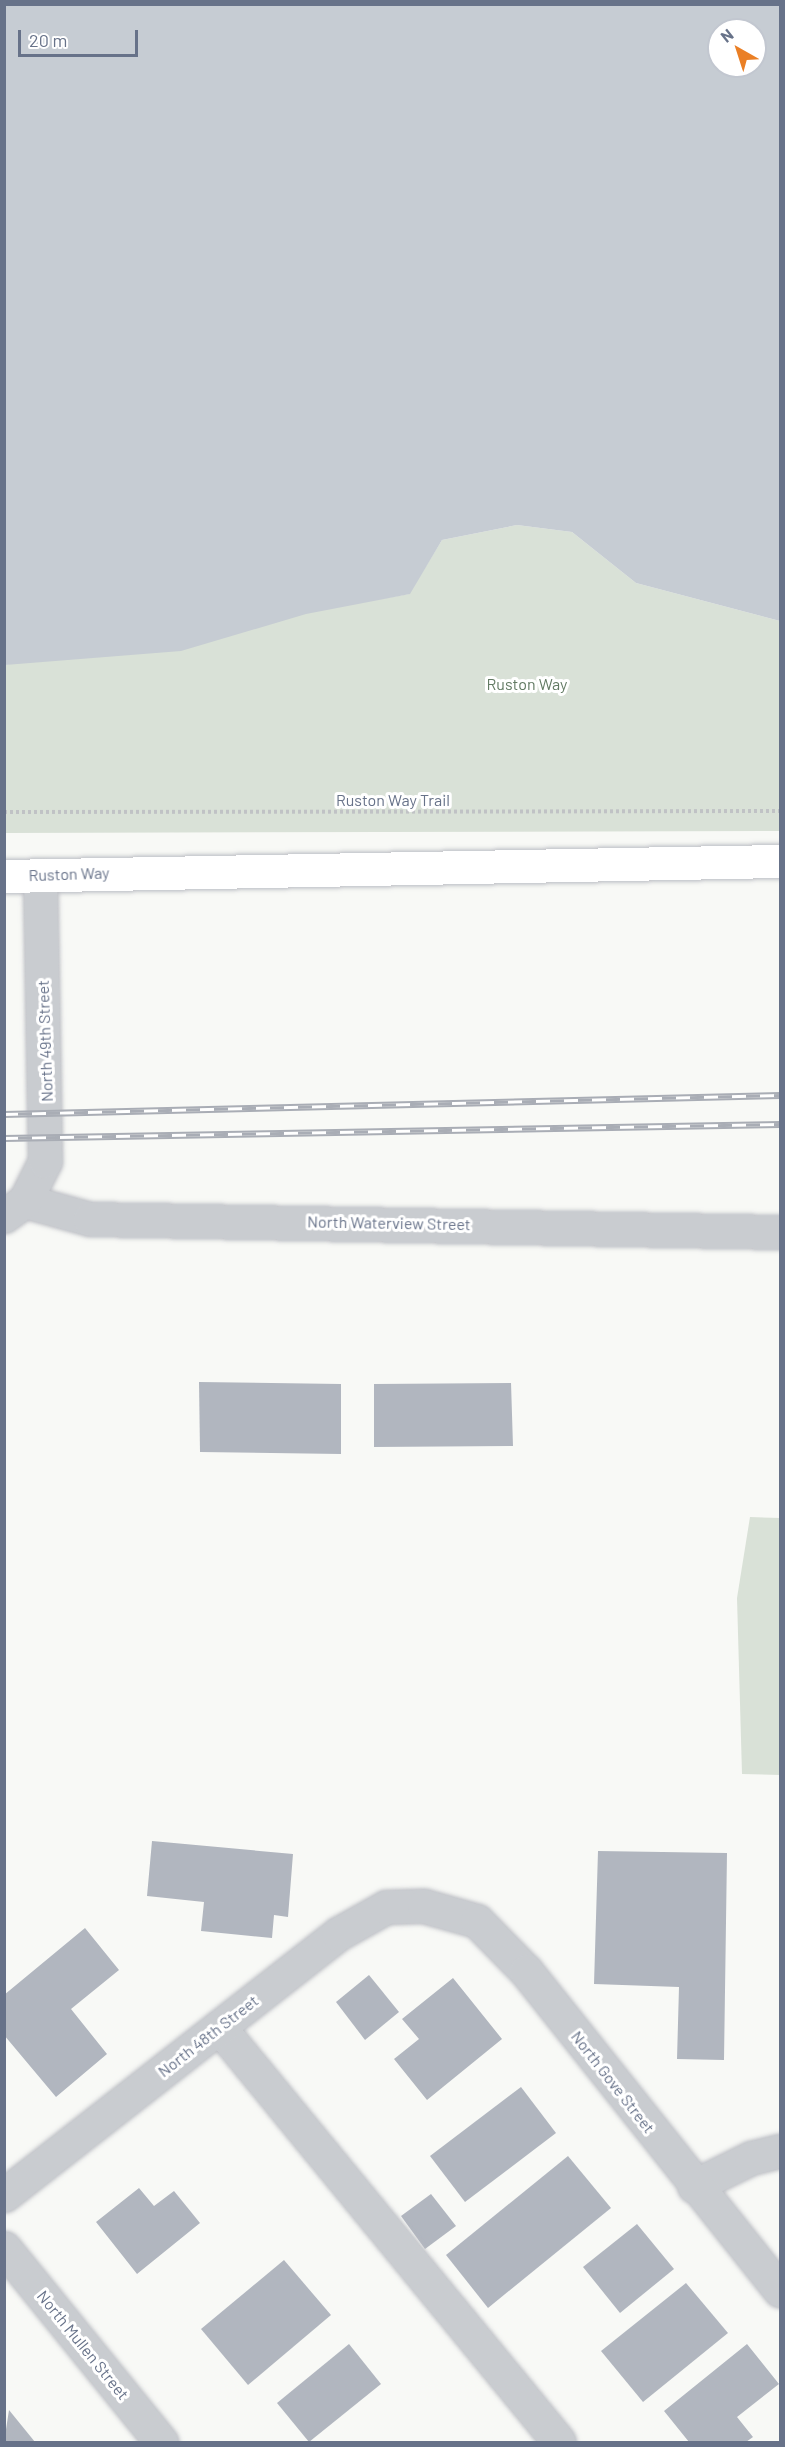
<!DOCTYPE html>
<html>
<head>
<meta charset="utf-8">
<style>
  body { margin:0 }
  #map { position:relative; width:785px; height:2447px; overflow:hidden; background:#f8f9f6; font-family:Barlow,sans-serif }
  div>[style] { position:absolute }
  .green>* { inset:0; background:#d9e1d7 }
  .water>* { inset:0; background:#c6ccd3 }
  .building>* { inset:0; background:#b1b6bf }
  .path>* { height:4px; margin-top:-2px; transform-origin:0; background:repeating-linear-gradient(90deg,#c0c2c5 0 3px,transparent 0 6px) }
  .roads { filter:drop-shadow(0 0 2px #bcbec4) drop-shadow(0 0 2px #bcbec4) }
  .minor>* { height:33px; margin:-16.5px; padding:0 16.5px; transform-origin:16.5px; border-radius:16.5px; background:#c9ccd0 }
  .major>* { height:33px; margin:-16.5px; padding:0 16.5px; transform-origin:16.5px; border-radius:16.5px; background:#fff }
  .rail>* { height:7px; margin-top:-3.5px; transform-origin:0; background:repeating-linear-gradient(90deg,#fff 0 14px,#a9adb5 0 28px); box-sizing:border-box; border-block:2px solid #a9adb5 }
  span { translate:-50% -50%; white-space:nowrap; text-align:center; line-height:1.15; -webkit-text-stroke:6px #fff; paint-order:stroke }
  .park-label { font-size:16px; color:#627a63 }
  .street-label { font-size:16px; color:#677289 }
  .frame { position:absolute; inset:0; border:6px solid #677289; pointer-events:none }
  .north { position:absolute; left:707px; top:18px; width:60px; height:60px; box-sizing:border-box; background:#fff; border:2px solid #c2c7d0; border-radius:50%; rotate:321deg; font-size:16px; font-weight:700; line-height:24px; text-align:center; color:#677289 }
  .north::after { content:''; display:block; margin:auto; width:21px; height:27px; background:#ea7f25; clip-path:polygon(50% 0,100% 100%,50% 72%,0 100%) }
  .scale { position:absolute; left:18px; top:30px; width:120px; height:27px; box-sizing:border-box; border:3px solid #677289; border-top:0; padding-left:8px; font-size:18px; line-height:21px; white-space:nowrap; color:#677289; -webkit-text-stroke:4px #fff; paint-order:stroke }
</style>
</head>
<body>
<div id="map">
  <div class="green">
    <i style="clip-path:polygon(517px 525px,572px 532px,636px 583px,780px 621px,780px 831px,5px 833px,4px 665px,409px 594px,442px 540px)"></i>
    <i style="clip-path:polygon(750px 1517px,780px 1518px,780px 1775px,742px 1774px,737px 1598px)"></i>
  </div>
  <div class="water">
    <i style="clip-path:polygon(evenodd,4px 5px,780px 5px,780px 621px,636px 583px,572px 532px,517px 525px,442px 540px,410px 594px,306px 614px,181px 651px,5px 665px,4px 5px,719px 30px,755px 30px,755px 66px,719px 66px,719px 30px)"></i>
  </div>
  <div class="building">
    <i style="clip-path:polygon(199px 1382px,341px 1384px,341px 1454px,200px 1452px)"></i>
    <i style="clip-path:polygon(511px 1383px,513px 1446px,374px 1447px,374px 1384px)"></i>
    <i style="clip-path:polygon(152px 1841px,293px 1854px,288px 1917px,274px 1915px,272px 1938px,201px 1931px,204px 1902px,147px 1896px)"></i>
    <i style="clip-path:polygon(598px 1851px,727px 1853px,724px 2060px,677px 2059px,679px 1987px,594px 1984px)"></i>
    <i style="clip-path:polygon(85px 1928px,119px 1970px,71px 2009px,107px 2054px,56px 2097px,4px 2035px,4px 1995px)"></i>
    <i style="clip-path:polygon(369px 1975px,399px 2012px,365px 2040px,336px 2002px)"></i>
    <i style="clip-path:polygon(453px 1978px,502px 2039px,427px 2100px,394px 2059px,419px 2039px,402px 2019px)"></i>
    <i style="clip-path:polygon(521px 2087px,556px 2133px,465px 2202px,430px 2156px)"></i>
    <i style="clip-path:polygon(568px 2156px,611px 2208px,488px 2308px,446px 2255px)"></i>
    <i style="clip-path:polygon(139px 2188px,154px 2206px,174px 2191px,200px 2223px,137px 2274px,96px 2222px)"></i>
    <i style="clip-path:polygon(431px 2194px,456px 2226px,425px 2249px,401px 2216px)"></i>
    <i style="clip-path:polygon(637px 2224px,674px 2269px,620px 2313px,583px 2267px)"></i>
    <i style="clip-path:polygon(284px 2260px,331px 2315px,248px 2385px,201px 2329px)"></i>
    <i style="clip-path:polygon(686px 2283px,728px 2333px,643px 2402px,601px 2351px)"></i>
    <i style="clip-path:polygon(349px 2344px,381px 2384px,309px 2442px,277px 2403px)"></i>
    <i style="clip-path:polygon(747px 2344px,779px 2384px,737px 2417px,753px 2437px,746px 2442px,689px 2442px,664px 2411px)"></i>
    <i style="clip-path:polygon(9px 2410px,35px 2442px,4px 2442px)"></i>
  </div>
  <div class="path">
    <i style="left:4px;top:812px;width:776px;rotate:-0.07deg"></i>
  </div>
  <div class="roads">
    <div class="minor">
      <i style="left:25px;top:1201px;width:67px;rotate:15.5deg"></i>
      <i style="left:90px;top:1219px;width:690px;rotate:1.08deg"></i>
      <i style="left:4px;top:1216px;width:26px;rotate:-36deg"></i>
      <i style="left:25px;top:1201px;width:45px;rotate:-63.4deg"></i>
      <i style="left:45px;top:1161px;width:286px;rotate:-91deg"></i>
      <i style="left:219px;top:2027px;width:536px;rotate:50.67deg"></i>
      <i style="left:694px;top:2186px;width:64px;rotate:-26.2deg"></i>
      <i style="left:751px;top:2158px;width:30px;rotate:-14deg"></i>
      <i style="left:4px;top:2195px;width:424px;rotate:-38deg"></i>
      <i style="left:338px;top:1934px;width:55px;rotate:-29.4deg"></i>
      <i style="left:386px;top:1907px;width:38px;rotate:-2deg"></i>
      <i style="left:424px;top:1906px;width:55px;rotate:15.8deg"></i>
      <i style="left:477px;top:1921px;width:70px;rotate:45.6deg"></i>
      <i style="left:526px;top:1971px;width:408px;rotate:51.5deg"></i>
      <i style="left:4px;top:2248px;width:250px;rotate:51deg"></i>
    </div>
    <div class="major">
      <i style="left:4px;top:876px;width:776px;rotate:-1.11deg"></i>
    </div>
  </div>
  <div class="rail">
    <i style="left:4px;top:1114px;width:776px;rotate:-1.4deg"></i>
    <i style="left:4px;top:1138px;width:776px;rotate:-1.03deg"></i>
  </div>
  <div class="park-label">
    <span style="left:527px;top:684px">Ruston Way</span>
  </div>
  <div class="street-label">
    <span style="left:393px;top:800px">Ruston Way Trail</span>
    <span style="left:69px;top:874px;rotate:-2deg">Ruston Way</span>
    <span style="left:45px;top:1041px;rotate:-92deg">North 49th Street</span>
    <span style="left:389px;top:1223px;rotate:1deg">North Waterview Street</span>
    <span style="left:208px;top:2036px;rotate:-38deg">North 48th Street</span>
    <span style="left:613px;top:2082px;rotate:52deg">North Gove Street</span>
    <span style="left:83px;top:2345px;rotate:51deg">North Mullen Street</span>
  </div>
  <div class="frame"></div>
  <div class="north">N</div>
  <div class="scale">20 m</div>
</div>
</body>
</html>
